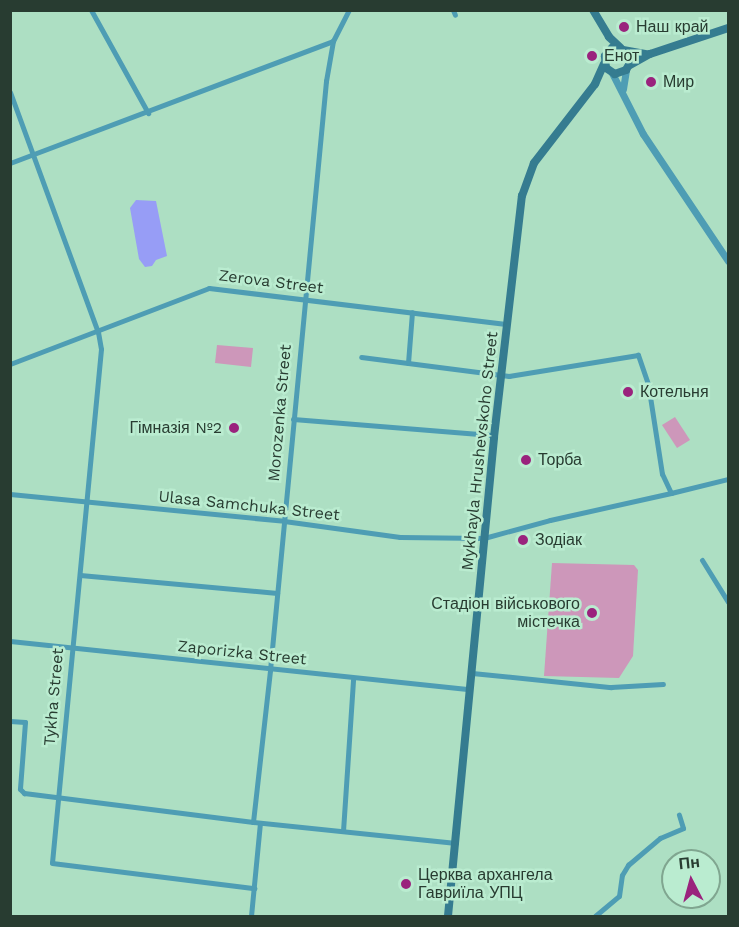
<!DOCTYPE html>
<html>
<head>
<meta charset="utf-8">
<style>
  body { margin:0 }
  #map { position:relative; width:739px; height:927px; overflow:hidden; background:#addfc3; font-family:"Work Sans",sans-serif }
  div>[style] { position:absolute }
  .green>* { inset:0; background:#cd97ba }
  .water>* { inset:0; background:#979df6 }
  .minor>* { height:5px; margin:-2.5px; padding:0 2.5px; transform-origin:2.5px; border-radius:2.5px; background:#4e9db4 }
  .tertiary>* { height:7px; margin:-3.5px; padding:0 3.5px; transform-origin:3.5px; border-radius:3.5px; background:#4e9db4 }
  .secondary>* { height:8px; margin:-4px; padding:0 4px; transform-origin:4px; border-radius:4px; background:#357c90 }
  .dots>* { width:16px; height:16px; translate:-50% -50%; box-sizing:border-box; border:3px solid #baecd0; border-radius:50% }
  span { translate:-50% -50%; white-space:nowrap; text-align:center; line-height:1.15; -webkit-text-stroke:5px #baecd0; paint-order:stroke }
  .poi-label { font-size:16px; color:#283c31 }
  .left { translate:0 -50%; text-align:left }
  .right { translate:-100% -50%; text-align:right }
  .street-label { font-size:16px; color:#283c31 }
  .frame { position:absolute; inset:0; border:12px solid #283c31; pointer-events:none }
  .north { position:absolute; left:661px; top:849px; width:60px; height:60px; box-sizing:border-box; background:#baecd0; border:2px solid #80a690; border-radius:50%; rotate:354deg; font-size:16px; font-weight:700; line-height:24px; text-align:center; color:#283c31 }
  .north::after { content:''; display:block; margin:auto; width:21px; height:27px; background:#9a237d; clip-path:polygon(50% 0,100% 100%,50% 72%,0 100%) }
</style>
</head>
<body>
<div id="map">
  <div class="green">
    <i style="clip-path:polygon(217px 345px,253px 348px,251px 367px,215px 363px)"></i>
    <i style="clip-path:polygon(675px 417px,690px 440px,677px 448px,662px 425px)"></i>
    <i style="clip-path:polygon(552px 563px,634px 565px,638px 570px,633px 656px,619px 678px,544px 676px)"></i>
  </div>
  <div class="water">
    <i style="clip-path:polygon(136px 200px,156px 201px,167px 256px,156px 260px,152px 266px,145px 267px,139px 259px,130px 208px)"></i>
  </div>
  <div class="minor">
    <i style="left:91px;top:10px;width:118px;rotate:61deg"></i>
    <i style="left:453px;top:10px;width:5px;rotate:68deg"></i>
    <i style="left:10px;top:92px;width:256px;rotate:69.9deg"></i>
    <i style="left:98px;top:332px;width:17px;rotate:80deg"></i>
    <i style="left:101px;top:349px;width:516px;rotate:95.45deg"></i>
    <i style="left:52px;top:863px;width:204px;rotate:7.1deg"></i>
    <i style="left:10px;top:163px;width:345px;rotate:-20.7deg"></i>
    <i style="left:408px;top:363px;width:51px;rotate:-85.5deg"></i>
    <i style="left:10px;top:364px;width:213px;rotate:-20.9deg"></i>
    <i style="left:209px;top:288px;width:299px;rotate:6.9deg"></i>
    <i style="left:293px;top:419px;width:202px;rotate:4.6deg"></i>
    <i style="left:671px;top:493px;width:59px;rotate:-13.8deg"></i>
    <i style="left:10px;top:494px;width:275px;rotate:5.6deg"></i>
    <i style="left:284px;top:521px;width:117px;rotate:7.9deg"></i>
    <i style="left:400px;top:537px;width:84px;rotate:0.7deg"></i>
    <i style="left:484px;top:538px;width:68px;rotate:-15.3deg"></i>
    <i style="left:550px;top:520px;width:124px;rotate:-12.6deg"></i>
    <i style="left:671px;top:493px;width:21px;rotate:-115deg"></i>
    <i style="left:662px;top:474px;width:91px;rotate:-98.8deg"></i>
    <i style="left:648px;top:384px;width:31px;rotate:-109deg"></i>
    <i style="left:638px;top:355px;width:131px;rotate:170.8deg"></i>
    <i style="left:509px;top:376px;width:149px;rotate:-172.7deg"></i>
    <i style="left:702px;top:560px;width:49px;rotate:58.2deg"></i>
    <i style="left:80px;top:575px;width:198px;rotate:5.2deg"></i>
    <i style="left:10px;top:641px;width:462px;rotate:6deg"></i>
    <i style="left:472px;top:673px;width:140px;rotate:5.8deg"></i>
    <i style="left:611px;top:687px;width:52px;rotate:-3.3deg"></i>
    <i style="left:10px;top:721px;width:15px;rotate:4deg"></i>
    <i style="left:25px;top:722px;width:67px;rotate:94.3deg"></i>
    <i style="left:20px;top:789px;width:6px;rotate:45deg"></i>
    <i style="left:24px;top:793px;width:231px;rotate:7.2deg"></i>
    <i style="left:253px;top:822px;width:204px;rotate:5.9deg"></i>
    <i style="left:253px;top:822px;width:153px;rotate:-83.6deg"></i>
    <i style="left:270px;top:670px;width:592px;rotate:-84.57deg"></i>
    <i style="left:326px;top:81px;width:41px;rotate:-80.1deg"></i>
    <i style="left:333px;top:41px;width:35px;rotate:-63deg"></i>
    <i style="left:343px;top:831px;width:152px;rotate:-86.2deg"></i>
    <i style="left:251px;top:916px;width:93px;rotate:-84.5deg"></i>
    <i style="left:595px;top:916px;width:31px;rotate:-40deg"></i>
    <i style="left:619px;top:896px;width:21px;rotate:-82deg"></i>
    <i style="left:622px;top:875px;width:12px;rotate:-59deg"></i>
    <i style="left:628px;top:865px;width:42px;rotate:-40.2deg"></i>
    <i style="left:660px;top:838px;width:25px;rotate:-23deg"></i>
    <i style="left:683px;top:828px;width:14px;rotate:-107deg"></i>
  </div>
  <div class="tertiary">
    <i style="left:612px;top:73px;width:68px;rotate:63.1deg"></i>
    <i style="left:643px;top:134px;width:153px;rotate:56.2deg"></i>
    <i style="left:623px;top:89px;width:19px;rotate:-81deg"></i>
  </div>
  <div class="secondary">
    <i style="left:593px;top:10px;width:31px;rotate:59deg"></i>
    <i style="left:609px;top:37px;width:16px;rotate:43deg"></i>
    <i style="left:628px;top:52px;width:9px;rotate:72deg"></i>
    <i style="left:631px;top:61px;width:10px;rotate:119deg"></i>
    <i style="left:626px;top:70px;width:12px;rotate:160deg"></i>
    <i style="left:615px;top:74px;width:11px;rotate:-146deg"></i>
    <i style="left:606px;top:68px;width:12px;rotate:-95deg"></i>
    <i style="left:605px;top:56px;width:11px;rotate:-49deg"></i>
    <i style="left:612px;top:48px;width:35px;rotate:10deg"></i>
    <i style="left:630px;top:65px;width:23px;rotate:-29deg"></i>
    <i style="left:650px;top:54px;width:82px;rotate:-18.4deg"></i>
    <i style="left:448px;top:916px;width:481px;rotate:-84.5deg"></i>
    <i style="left:494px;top:437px;width:243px;rotate:-83.4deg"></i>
    <i style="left:522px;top:196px;width:35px;rotate:-70deg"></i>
    <i style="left:534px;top:163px;width:100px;rotate:-52.3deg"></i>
    <i style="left:595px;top:84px;width:22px;rotate:-66deg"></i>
  </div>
  <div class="dots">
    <i style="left:624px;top:27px;background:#9a237d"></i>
    <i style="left:592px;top:56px;background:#9a237d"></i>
    <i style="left:651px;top:82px;background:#9a237d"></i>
    <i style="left:628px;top:392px;background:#9a237d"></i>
    <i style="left:234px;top:428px;background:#9a237d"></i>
    <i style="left:526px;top:460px;background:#9a237d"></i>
    <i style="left:523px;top:540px;background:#9a237d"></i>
    <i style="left:592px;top:613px;background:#9a237d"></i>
    <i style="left:406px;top:884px;background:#9a237d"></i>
  </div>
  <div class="poi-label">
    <span class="left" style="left:636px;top:27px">Наш край</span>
    <span class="left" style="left:604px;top:56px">Енот</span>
    <span class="left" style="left:663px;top:82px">Мир</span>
    <span class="left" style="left:640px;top:392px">Котельня</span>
    <span class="right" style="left:222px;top:428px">Гімназія №2</span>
    <span class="left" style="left:538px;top:460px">Торба</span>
    <span class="left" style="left:535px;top:540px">Зодіак</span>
    <span class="right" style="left:580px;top:613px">Стадіон військового<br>містечка</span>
    <span class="left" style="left:418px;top:884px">Церква архангела<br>Гавриїла УПЦ</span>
  </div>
  <div class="street-label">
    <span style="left:271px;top:282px;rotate:7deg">Zerova Street</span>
    <span style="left:280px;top:413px;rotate:-85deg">Morozenka Street</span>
    <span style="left:480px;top:451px;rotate:-84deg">Mykhayla Hrushevskoho Street</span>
    <span style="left:249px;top:506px;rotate:6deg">Ulasa Samchuka Street</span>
    <span style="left:242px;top:653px;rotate:6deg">Zaporizka Street</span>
    <span style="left:54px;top:697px;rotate:-85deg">Tykha Street</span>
  </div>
  <div class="frame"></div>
  <div class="north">Пн</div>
</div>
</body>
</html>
